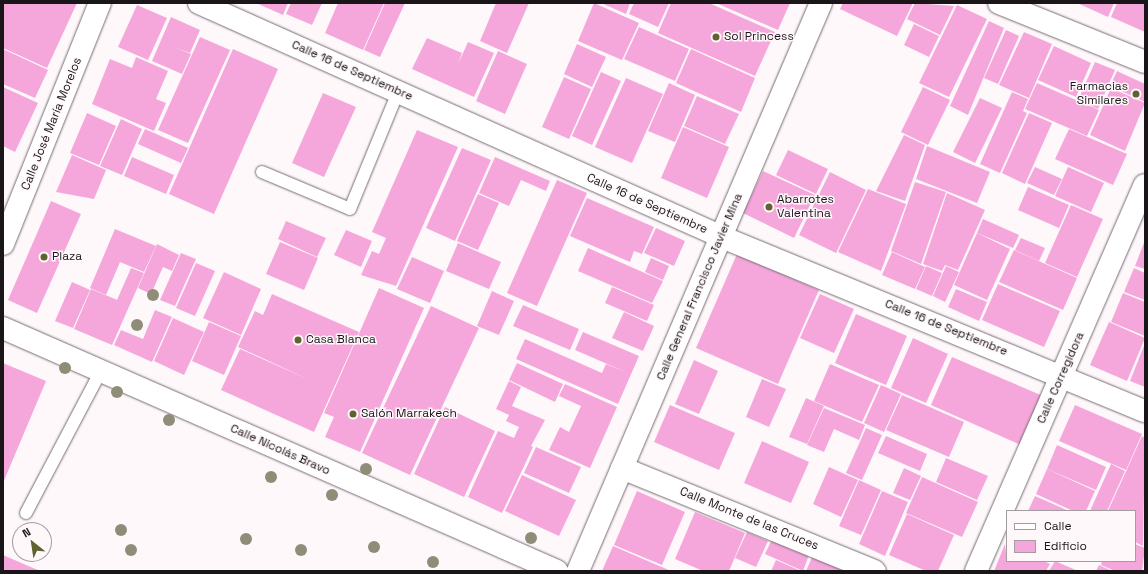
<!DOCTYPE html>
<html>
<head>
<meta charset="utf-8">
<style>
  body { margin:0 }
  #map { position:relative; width:1148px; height:574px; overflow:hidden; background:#fef8fb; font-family:"Space Grotesk",sans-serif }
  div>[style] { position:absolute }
  .building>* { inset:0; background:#f5a7dc }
  .roads { filter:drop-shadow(0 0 1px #776b73) drop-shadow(0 0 1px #776b73) }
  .service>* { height:12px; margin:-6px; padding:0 6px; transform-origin:6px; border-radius:6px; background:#fff }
  .minor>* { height:22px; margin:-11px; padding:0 11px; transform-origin:11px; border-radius:11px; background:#fff }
  .tertiary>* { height:22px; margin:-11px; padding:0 11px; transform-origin:11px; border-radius:11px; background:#fff }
  .trees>* { width:12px; height:12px; margin:-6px; border-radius:50%; background:#8f8c78 }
  .dots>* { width:11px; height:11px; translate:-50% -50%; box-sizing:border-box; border:2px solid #fef8fb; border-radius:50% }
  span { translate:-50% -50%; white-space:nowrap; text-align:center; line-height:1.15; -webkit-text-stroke:3px #fef8fb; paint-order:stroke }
  .poi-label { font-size:12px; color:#1a1518 }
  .left { translate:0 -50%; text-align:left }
  .right { translate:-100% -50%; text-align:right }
  .street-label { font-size:12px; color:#1a1518 }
  .frame { position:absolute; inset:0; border:4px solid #1a1518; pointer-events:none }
  .legend { position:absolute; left:1006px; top:510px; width:130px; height:52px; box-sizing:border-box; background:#fef8fb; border:1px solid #a39da0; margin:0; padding:5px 7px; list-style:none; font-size:12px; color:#1a1518 }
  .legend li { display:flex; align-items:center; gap:8px; height:20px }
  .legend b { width:20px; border:1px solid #a39da0 }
  .north { position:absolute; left:12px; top:522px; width:40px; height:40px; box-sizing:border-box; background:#fef8fb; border:1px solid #a39da0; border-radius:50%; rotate:330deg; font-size:11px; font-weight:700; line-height:16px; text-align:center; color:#1a1518 }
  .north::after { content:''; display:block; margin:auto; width:14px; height:18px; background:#61622f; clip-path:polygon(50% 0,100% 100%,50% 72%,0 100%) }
</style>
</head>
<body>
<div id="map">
  <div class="building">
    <i style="clip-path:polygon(3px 3px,77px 3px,47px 68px,3px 48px)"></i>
    <i style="clip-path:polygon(256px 3px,288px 3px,283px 15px)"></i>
    <i style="clip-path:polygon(291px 3px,322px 3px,312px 25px,286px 14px)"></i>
    <i style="clip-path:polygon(338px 3px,384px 3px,363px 50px,325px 33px)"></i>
    <i style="clip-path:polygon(385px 3px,405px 3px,380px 57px,364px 50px)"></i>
    <i style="clip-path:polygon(496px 3px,529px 3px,507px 53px,480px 41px)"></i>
    <i style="clip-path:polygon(594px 3px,639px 23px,622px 60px,578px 41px)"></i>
    <i style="clip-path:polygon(601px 3px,630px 3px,626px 14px)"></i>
    <i style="clip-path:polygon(634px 3px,669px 3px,658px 27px,629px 14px)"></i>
    <i style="clip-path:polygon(671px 3px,709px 3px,775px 32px,755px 76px,658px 33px)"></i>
    <i style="clip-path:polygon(716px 3px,790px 3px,778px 30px)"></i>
    <i style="clip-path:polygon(843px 3px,913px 3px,897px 36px,840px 9px)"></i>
    <i style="clip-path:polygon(915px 3px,954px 6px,940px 35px,907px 19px)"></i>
    <i style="clip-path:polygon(1077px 3px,1114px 3px,1108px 17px)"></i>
    <i style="clip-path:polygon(1117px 3px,1145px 3px,1145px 32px,1111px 17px)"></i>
    <i style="clip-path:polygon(137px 5px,167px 18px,148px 60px,118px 47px)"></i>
    <i style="clip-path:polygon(957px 5px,987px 19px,949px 97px,919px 83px)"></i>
    <i style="clip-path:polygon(171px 17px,200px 30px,190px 53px,174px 47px,191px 54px,182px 74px,152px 61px)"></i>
    <i style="clip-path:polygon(989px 21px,1004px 28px,968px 115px,950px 106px)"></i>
    <i style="clip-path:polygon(914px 24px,939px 36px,929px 57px,904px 45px)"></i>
    <i style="clip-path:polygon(639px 27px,689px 49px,675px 81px,624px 59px)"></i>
    <i style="clip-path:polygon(1006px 30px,1019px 36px,998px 84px,984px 78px)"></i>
    <i style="clip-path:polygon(1024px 32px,1052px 44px,1029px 98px,999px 85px)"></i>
    <i style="clip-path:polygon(200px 37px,230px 50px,188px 143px,158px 130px)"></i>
    <i style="clip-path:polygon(427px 38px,462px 53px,458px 64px,468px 42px,494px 53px,474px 97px,412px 69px)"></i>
    <i style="clip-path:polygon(577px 44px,606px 57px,592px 87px,564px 74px)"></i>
    <i style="clip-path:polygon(1054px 46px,1091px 63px,1076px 97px,1038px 80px)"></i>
    <i style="clip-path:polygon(3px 49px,48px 70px,35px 98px,3px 84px)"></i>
    <i style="clip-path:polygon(233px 49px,278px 69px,214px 214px,169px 194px)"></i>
    <i style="clip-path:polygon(691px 49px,755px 78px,741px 112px,676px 83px)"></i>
    <i style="clip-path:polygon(498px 51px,527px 64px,505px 114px,476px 101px)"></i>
    <i style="clip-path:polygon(136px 57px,168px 71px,156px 99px,166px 103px,154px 131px,92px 104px,110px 59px,132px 68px)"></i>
    <i style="clip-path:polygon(1095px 62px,1115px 70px,1098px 109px,1078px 100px)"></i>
    <i style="clip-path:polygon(1117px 71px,1145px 84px,1145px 102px,1110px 86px)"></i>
    <i style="clip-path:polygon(601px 72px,621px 81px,592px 145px,572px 136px)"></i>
    <i style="clip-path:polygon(564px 77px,591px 89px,569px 139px,542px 127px)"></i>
    <i style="clip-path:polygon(626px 78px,663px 94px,632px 163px,595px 147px)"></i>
    <i style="clip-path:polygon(669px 83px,695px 95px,675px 142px,648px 131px)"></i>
    <i style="clip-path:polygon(1037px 83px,1099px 110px,1087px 136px,1025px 109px)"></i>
    <i style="clip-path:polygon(3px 87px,38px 103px,15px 152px,3px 146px)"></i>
    <i style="clip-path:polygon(923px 87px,950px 100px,928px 145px,901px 132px)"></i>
    <i style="clip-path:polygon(1111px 88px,1145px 103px,1125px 151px,1090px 135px)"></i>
    <i style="clip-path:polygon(1012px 92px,1028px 99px,1023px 111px,1027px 113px,1000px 173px,980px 164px)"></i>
    <i style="clip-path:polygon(323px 93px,356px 107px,324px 177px,292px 163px)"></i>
    <i style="clip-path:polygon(697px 96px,739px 114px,725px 144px,684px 126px)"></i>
    <i style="clip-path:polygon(980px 98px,1002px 108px,975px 163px,953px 152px)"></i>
    <i style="clip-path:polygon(87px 113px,116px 126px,99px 165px,70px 153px)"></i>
    <i style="clip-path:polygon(1029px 113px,1052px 123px,1025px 184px,1002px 173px)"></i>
    <i style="clip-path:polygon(121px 119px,142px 129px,122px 175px,100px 166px)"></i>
    <i style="clip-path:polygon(683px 127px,729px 147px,707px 198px,661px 178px)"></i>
    <i style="clip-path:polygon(145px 129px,188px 148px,181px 163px,138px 144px)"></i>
    <i style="clip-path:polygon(1069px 129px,1127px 154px,1113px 185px,1055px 159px)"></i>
    <i style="clip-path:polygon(417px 130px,458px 147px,396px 286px,361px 275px,372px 251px,379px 254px,386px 238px,372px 232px)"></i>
    <i style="clip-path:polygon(904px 135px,925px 145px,905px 201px,876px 191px)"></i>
    <i style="clip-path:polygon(927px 146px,990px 172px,977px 203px,916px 179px)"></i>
    <i style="clip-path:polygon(462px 148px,491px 160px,455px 241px,426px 228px)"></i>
    <i style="clip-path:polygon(788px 150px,828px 169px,816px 194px,776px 175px)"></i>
    <i style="clip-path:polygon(72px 155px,106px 170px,94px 199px,56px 192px)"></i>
    <i style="clip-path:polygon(132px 157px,174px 175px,166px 194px,124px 176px)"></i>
    <i style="clip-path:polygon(495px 157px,550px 181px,546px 191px,521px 180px,509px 206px,479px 193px)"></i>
    <i style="clip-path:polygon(1035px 167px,1062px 179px,1054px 195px,1027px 183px)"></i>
    <i style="clip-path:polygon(1068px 167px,1104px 183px,1091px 212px,1055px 196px)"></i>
    <i style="clip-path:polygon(763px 171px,815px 195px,794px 238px,743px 213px)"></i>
    <i style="clip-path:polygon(830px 172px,866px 190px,836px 253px,799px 235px)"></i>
    <i style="clip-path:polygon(557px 180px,587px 193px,537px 306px,507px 293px)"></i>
    <i style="clip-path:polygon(915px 182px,946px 192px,921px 264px,891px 251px)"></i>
    <i style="clip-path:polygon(1028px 187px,1069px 205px,1059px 228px,1018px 210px)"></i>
    <i style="clip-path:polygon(868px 189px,906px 204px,881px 271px,838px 252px)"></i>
    <i style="clip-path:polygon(947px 193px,985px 210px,958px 270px,945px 265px,942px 271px,923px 264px)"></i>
    <i style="clip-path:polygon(478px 194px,499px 203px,478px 250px,457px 241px)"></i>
    <i style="clip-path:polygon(587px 198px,654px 227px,642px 254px,634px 251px,630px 262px,570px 236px)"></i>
    <i style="clip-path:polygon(51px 201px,81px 214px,37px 313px,8px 300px)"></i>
    <i style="clip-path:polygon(1071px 205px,1103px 219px,1077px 277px,1045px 263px)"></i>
    <i style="clip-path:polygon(983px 219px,1019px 235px,1013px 248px,977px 233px)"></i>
    <i style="clip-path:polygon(286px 221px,326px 238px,317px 257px,278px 239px)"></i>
    <i style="clip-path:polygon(656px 228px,685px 241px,674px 266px,644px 253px)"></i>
    <i style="clip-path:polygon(115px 229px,156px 246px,144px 272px,120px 262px,106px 295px,90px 288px)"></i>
    <i style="clip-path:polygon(346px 230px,372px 241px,361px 267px,334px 255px)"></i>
    <i style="clip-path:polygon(977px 233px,1010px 249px,987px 300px,954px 285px)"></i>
    <i style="clip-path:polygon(1021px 238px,1045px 248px,1039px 261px,1015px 250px)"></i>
    <i style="clip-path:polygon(1145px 240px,1145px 269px,1135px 266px)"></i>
    <i style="clip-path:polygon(280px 242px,318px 258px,304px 290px,266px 274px)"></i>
    <i style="clip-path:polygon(458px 243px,501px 262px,489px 289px,446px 271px)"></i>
    <i style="clip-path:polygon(157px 244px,179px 255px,172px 271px,163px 267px,151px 294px,138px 288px)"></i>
    <i style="clip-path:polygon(588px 248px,663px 281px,652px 303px,578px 271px)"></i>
    <i style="clip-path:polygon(1014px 250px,1077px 278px,1063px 310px,999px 282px)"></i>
    <i style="clip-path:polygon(892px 252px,925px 267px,915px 289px,882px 275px)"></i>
    <i style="clip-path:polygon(181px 253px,196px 259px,175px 306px,160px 300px)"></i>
    <i style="clip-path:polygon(737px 254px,819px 290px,778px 384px,696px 348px)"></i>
    <i style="clip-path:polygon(412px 257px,444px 271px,430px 303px,397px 289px)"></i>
    <i style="clip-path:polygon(651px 258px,669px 266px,663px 280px,645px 272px)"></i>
    <i style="clip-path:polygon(196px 263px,215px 271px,195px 316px,176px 308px)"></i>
    <i style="clip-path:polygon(926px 266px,942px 273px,932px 296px,916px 289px)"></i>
    <i style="clip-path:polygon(946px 266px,959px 272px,945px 302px,933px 296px)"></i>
    <i style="clip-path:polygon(131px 268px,144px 273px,112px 345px,74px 329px,91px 289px,122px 302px,117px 300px)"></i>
    <i style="clip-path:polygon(1134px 268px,1145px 273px,1145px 300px,1124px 292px)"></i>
    <i style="clip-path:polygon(224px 272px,261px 289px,241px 335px,203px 318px)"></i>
    <i style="clip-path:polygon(72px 282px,90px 290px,73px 328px,55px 321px)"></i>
    <i style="clip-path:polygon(998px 284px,1060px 311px,1044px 347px,982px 320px)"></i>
    <i style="clip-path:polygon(612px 287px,654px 305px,647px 321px,605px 303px)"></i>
    <i style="clip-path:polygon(379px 288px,424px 308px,360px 452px,325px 437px,334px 417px,324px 413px)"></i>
    <i style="clip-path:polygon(956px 289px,987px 302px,979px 321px,948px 307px)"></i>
    <i style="clip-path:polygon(492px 291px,514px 301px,499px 335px,477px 326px)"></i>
    <i style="clip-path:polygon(1123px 293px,1145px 302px,1145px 336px,1111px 322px)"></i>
    <i style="clip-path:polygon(272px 294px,359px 332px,314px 432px,221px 390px,240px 349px,310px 380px,238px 347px,255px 311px,263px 315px)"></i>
    <i style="clip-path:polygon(820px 294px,854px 309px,834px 353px,800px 338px)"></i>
    <i style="clip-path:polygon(523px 305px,579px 329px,570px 350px,513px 326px)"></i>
    <i style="clip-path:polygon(431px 306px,479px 328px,410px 475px,362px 453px)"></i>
    <i style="clip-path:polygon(155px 310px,172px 317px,152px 362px,114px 345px,121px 330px,143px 339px)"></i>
    <i style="clip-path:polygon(624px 312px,654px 326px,643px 351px,612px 338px)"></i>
    <i style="clip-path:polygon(856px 314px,907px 336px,886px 385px,835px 363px)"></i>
    <i style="clip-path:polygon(173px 318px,204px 332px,184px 375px,154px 361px)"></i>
    <i style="clip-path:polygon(209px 322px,241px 336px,224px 375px,192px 361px)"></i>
    <i style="clip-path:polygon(1109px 322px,1145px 338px,1127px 381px,1090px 365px)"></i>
    <i style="clip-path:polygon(583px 332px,639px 356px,618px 404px,516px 359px,525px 339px,602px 373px,606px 364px,628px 373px,575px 350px)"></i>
    <i style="clip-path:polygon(913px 338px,948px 354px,926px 403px,891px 388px)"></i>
    <i style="clip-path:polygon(1145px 343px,1145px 387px,1130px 381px)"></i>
    <i style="clip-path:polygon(952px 357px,1043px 396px,1021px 445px,931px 405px)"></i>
    <i style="clip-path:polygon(694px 360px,718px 371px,699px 414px,675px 404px)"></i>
    <i style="clip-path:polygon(3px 363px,46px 381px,3px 483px)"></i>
    <i style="clip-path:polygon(517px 363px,563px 384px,555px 402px,509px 380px)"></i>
    <i style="clip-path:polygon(830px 364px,879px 385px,862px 422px,814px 401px)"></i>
    <i style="clip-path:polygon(762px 379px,786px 389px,769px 427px,746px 417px)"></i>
    <i style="clip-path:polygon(509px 381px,521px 387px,512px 406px,545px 420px,531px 446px,521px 441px,533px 447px,502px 513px,468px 497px,498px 431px,514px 438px,519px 427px,506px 421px,509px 415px,496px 409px)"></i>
    <i style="clip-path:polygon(565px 384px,617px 407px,590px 468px,549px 450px,560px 427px,569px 432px,581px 406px,559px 396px)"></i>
    <i style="clip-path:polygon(881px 385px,901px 394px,884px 432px,864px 423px)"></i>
    <i style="clip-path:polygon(902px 395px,964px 422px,949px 457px,886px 430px)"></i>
    <i style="clip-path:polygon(806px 398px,824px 406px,807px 444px,789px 437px)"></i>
    <i style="clip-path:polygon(670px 405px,735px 433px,719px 470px,654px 442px)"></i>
    <i style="clip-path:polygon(1075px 405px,1142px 434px,1126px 470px,1059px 441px)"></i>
    <i style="clip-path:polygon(445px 407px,495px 431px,464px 497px,414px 474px)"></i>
    <i style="clip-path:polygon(824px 408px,865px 425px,859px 440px,834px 429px,824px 452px,807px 445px)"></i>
    <i style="clip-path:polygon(866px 428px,882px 435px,862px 480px,846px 473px)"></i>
    <i style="clip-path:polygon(886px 436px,927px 454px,920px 471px,878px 453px)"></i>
    <i style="clip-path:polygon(1142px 436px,1145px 438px,1143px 546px,1135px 542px,1135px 511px,1108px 511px)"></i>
    <i style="clip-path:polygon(762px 441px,809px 462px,791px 503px,744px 483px)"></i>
    <i style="clip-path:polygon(1057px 445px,1106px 467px,1096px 490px,1047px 469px)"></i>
    <i style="clip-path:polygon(536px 447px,581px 467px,569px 493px,524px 473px)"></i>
    <i style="clip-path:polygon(946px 458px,988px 476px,977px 500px,936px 482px)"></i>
    <i style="clip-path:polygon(1111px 464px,1125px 471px,1107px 511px,1090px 511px)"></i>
    <i style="clip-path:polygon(829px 467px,858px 480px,841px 517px,813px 504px)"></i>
    <i style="clip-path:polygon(904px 468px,921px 476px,910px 500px,893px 493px)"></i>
    <i style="clip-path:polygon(1047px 469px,1095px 491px,1086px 511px,1073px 511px,1036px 494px)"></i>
    <i style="clip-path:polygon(522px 475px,576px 500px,559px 536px,505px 511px)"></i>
    <i style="clip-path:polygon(922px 477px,978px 502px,962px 537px,906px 513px)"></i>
    <i style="clip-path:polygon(859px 480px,881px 490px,861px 535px,839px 526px)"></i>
    <i style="clip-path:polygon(637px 491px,685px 512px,662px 565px,614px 545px)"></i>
    <i style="clip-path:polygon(882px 491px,908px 502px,885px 556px,859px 544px)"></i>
    <i style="clip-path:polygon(1035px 496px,1069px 511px,1028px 511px)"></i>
    <i style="clip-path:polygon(695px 512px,745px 533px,729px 571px,703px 571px,675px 559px)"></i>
    <i style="clip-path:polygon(907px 514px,954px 535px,938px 571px,926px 571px,889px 555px)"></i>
    <i style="clip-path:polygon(747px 532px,768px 541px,756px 567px,735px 558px)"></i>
    <i style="clip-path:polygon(772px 539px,809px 555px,803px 571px,765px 554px)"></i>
    <i style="clip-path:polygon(1005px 544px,1007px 561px,1044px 561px,1050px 564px,1046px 571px,994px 571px)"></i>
    <i style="clip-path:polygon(1135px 544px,1145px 548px,1142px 571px,1115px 571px,1101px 565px,1102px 561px,1135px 561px)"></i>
    <i style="clip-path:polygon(613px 546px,671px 571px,602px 571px)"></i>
    <i style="clip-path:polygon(3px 555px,40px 571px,3px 571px)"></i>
    <i style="clip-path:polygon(813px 555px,848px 571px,806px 571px)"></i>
    <i style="clip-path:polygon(776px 560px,801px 571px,771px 571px)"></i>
    <i style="clip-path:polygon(1055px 561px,1078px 571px,1049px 571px)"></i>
    <i style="clip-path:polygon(1099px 565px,1112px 571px,1096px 571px)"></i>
  </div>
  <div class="roads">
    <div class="service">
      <i style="left:262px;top:172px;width:95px;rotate:22.8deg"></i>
      <i style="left:350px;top:209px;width:126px;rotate:-67.7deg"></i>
      <i style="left:26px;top:513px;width:161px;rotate:-62.2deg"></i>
    </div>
    <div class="minor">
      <i style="left:199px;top:3px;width:573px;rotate:24.1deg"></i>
      <i style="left:722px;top:237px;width:457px;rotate:22.4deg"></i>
      <i style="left:999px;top:3px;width:157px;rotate:22deg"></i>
      <i style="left:622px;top:468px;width:273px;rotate:22.2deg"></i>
      <i style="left:976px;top:571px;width:421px;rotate:-66.4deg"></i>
    </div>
    <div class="tertiary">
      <i style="left:3px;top:244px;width:260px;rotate:-68.1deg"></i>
      <i style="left:3px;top:328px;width:605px;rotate:23.68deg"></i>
      <i style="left:578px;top:571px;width:618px;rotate:-66.84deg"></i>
    </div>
  </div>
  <div class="trees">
    <i style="left:153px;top:295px"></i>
    <i style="left:137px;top:325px"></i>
    <i style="left:65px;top:368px"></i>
    <i style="left:117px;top:392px"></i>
    <i style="left:169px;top:420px"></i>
    <i style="left:366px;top:469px"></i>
    <i style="left:271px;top:477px"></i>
    <i style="left:332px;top:495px"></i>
    <i style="left:121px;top:530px"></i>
    <i style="left:531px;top:538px"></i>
    <i style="left:246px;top:539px"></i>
    <i style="left:374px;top:547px"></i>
    <i style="left:131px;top:550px"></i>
    <i style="left:301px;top:550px"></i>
    <i style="left:433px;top:562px"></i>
  </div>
  <div class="dots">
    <i style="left:716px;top:37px;background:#61622f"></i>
    <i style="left:1136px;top:94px;background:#61622f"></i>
    <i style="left:769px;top:207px;background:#61622f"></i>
    <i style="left:44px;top:257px;background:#61622f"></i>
    <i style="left:298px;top:340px;background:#61622f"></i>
    <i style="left:353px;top:414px;background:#61622f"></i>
  </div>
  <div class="poi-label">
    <span class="left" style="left:724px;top:37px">Sol Princess</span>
    <span class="right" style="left:1128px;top:94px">Farmacias<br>Similares</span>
    <span class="left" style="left:777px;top:207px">Abarrotes<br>Valentina</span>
    <span class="left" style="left:52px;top:257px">Plaza</span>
    <span class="left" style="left:306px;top:340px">Casa Blanca</span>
    <span class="left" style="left:361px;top:414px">Salón Marrakech</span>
  </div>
  <div class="street-label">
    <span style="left:352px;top:71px;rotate:24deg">Calle 16 de Septiembre</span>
    <span style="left:52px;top:124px;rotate:-68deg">Calle José María Morelos</span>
    <span style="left:647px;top:204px;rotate:24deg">Calle 16 de Septiembre</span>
    <span style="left:700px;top:287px;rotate:-67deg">Calle General Francisco Javier Mina</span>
    <span style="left:946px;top:328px;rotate:22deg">Calle 16 de Septiembre</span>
    <span style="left:1061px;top:378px;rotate:-66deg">Calle Corregidora</span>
    <span style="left:280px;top:450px;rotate:24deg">Calle Nicolás Bravo</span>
    <span style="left:749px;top:519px;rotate:22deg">Calle Monte de las Cruces</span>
  </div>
  <div class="frame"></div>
  <ul class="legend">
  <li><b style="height:5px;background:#fff"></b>Calle</li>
  <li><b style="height:11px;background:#f5a7dc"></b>Edificio</li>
  </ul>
  <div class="north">N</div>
</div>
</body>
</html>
